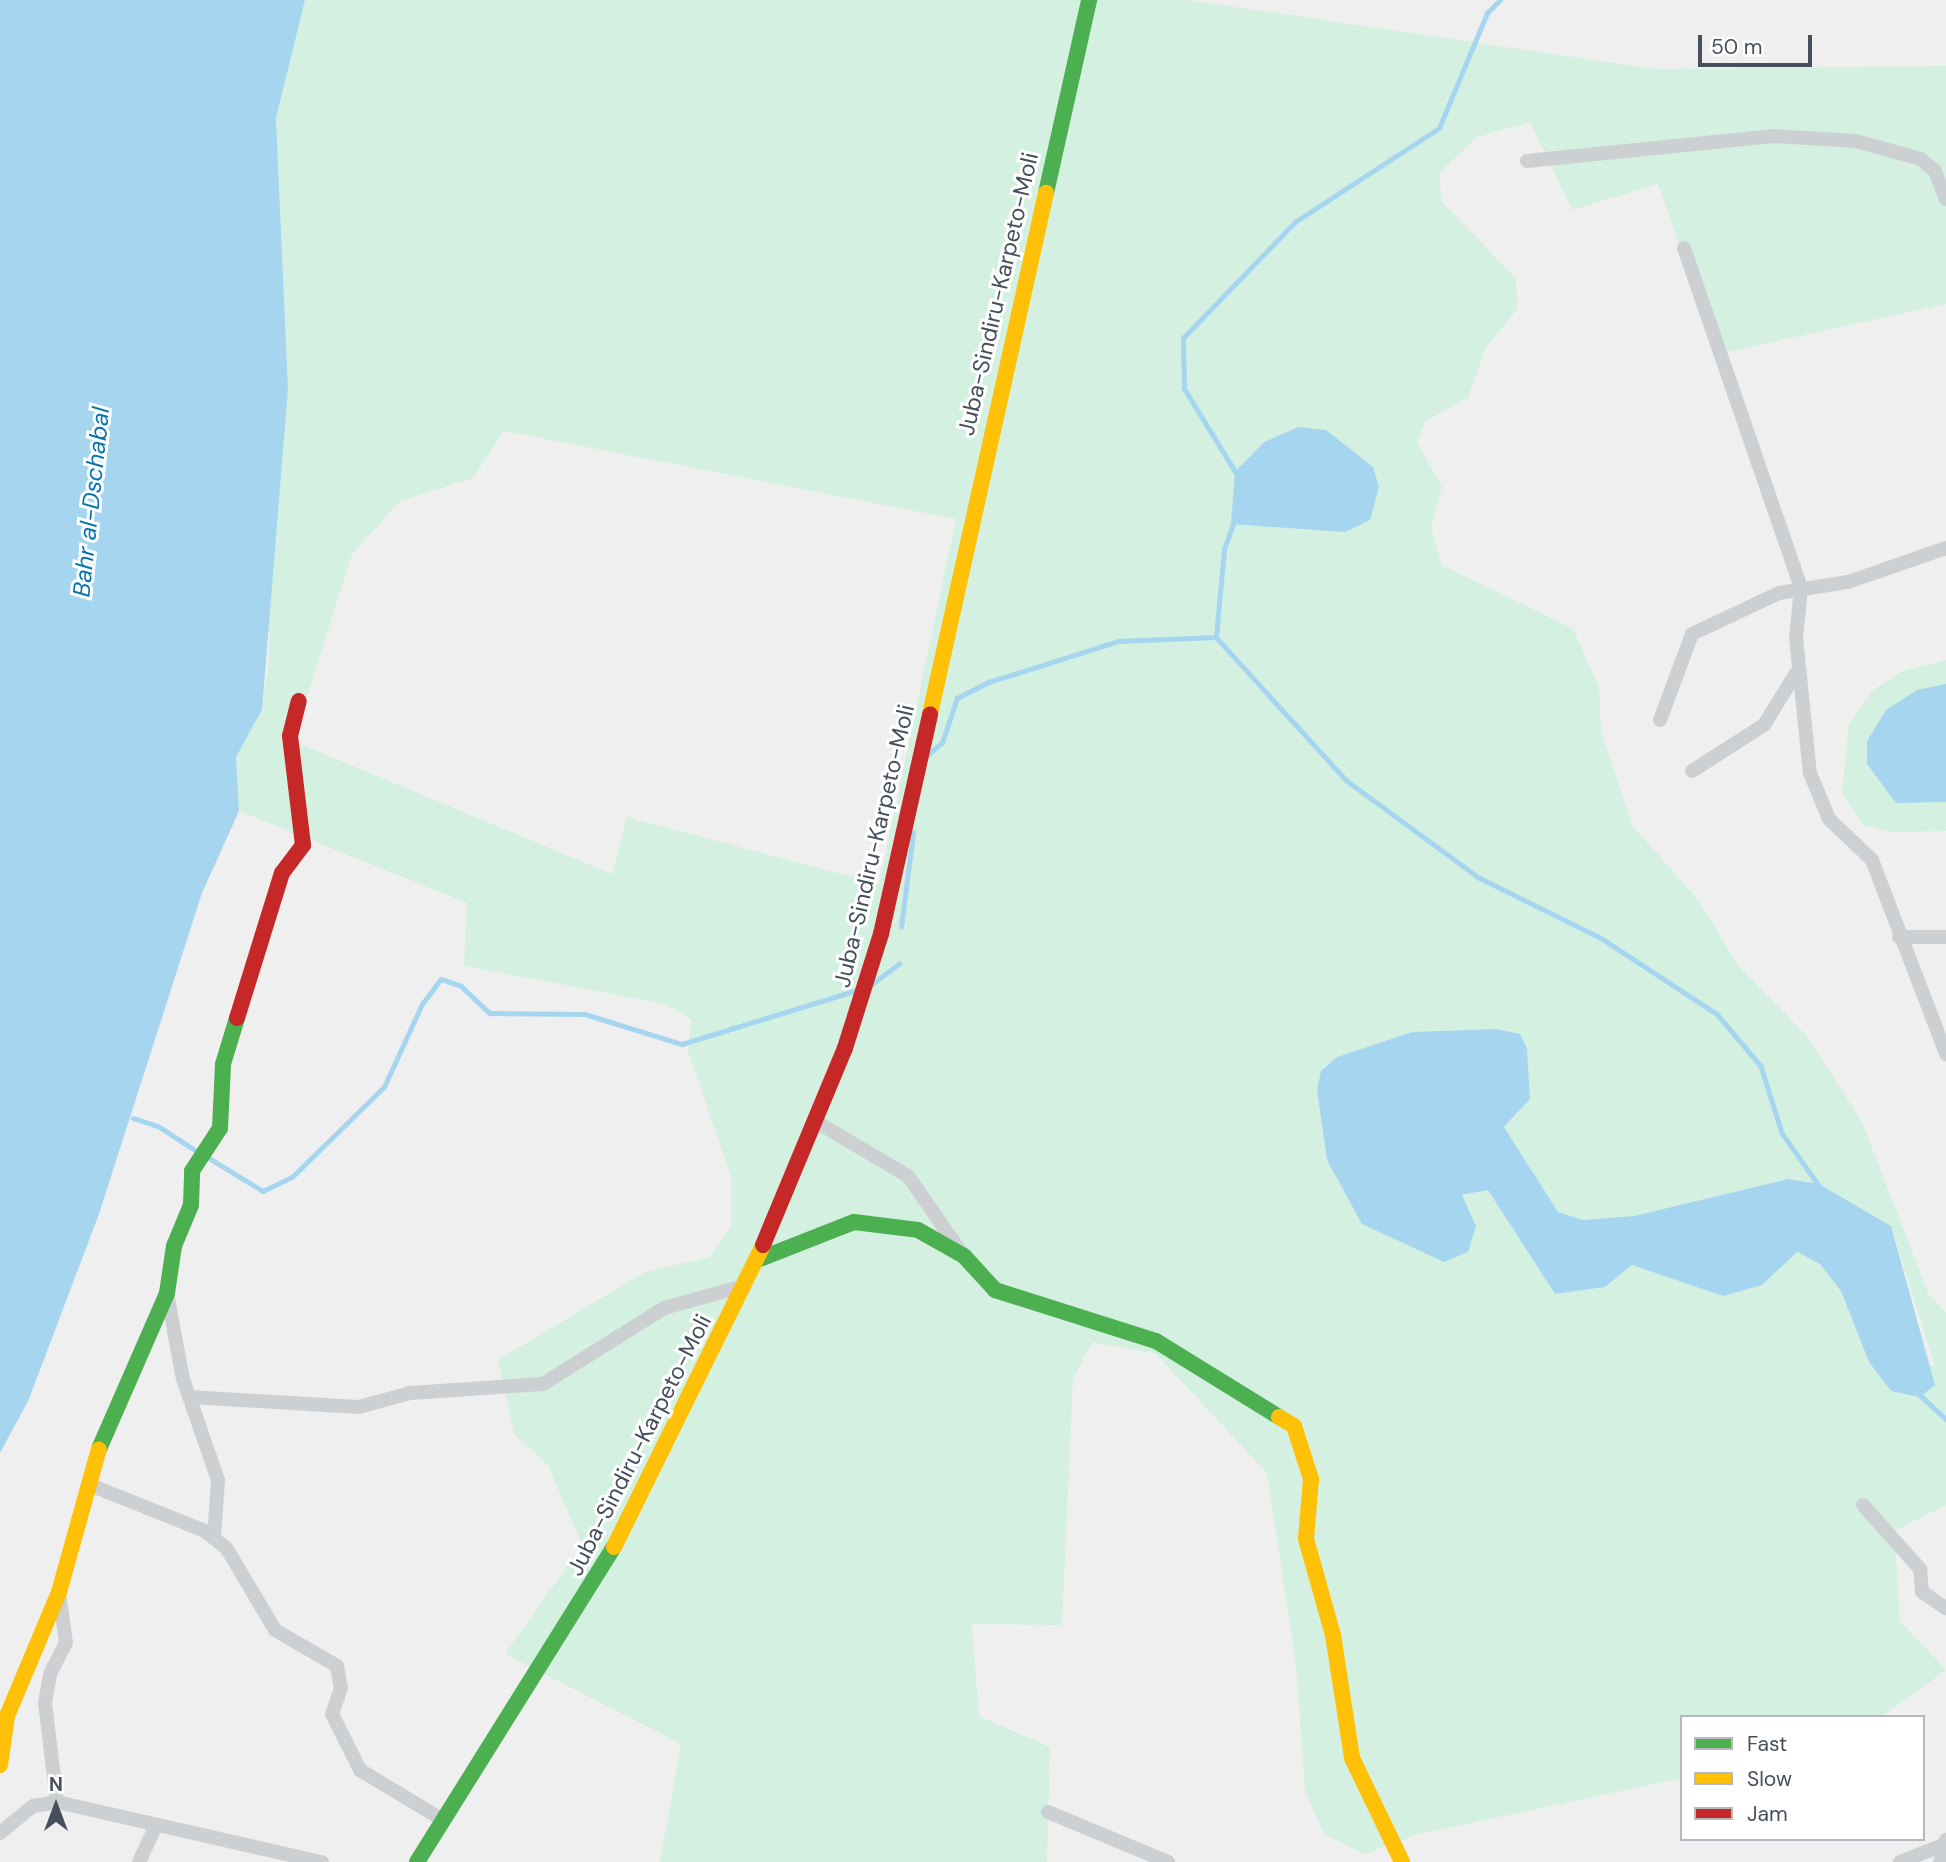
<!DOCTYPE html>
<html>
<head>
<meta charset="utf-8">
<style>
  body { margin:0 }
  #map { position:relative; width:1946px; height:1862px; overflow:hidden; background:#f0efef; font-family:"DM Sans",sans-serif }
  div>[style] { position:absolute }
  .green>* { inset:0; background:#d3f0e1 }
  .water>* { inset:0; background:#a6d6ef }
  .stream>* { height:4.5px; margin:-2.25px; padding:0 2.25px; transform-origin:2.25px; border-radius:2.25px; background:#a6d6ef }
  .street>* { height:14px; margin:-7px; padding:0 7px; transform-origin:7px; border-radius:7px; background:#cdd0d3 }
  .fast>* { height:16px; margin:-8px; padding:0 8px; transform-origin:8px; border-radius:8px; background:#4caf50 }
  .slow>* { height:16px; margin:-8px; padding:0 8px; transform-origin:8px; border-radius:8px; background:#ffc107 }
  .jam>* { height:16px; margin:-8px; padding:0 8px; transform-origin:8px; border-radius:8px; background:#c62828 }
  span { translate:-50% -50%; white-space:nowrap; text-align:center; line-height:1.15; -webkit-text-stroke:6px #fff; paint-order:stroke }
  .street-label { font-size:23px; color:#464f5c }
  .water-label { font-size:24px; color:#0776ad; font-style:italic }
  .legend { position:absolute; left:1680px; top:1715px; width:245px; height:126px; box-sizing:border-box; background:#fff; border:2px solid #b5b9be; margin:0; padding:9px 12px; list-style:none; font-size:21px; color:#464f5c }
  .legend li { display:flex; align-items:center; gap:14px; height:35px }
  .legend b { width:35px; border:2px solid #b5b9be }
  .north { position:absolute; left:21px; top:1771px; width:70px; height:70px; -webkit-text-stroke:5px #fff; paint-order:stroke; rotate:0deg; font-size:19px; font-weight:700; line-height:28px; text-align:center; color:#464f5c }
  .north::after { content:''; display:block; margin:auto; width:24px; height:32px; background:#464f5c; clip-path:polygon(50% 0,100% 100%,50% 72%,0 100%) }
  .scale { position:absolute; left:1698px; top:35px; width:114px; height:32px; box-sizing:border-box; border:4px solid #464f5c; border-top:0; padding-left:9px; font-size:21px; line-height:24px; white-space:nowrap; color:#464f5c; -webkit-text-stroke:5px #fff; paint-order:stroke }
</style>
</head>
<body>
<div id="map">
  <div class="green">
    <i style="clip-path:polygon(evenodd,305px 0,1188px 0,1655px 69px,1946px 66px,1946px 304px,1718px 354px,1658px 184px,1572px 210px,1530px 122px,1477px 137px,1440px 172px,1441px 201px,1516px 278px,1517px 309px,1485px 349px,1468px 398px,1425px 421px,1417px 442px,1442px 487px,1431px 527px,1442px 565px,1573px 629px,1599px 687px,1601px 731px,1632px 825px,1698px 900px,1739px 967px,1808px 1037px,1862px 1122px,1929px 1295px,1946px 1313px,1946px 1505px,1894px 1531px,1900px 1621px,1946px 1670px,1881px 1717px,1682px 1717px,1682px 1778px,1419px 1834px,1364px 1854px,1324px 1834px,1305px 1791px,1296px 1665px,1267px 1473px,1156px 1354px,1092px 1342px,1073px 1379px,1062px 1625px,972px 1624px,979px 1716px,1050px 1747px,1047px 1862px,660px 1862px,681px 1744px,505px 1654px,582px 1545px,548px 1465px,514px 1434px,498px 1360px,645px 1272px,710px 1257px,731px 1226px,731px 1177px,688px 1051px,691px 1019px,665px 1004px,464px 966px,467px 903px,239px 811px,236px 757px,262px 710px,269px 660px,269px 578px,288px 389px,276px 118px,305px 0,1298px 427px,1326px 430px,1345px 450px,1242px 466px,1264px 442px,1298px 427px,305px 0,504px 431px,956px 519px,879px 884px,627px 817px,612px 874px,293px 741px,352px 554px,400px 501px,473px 478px,504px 431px,305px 0,1497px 1029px,1520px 1034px,1519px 1113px,1504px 1127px,1558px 1212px,1583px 1220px,1634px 1216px,1788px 1179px,1819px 1184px,1891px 1226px,1935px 1366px,1869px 1362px,1841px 1291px,1820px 1264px,1796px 1252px,1781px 1266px,1688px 1284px,1632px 1265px,1605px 1287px,1555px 1294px,1488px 1190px,1462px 1196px,1429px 1255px,1385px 1234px,1327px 1160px,1317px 1090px,1337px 1057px,1413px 1032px,1497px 1029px)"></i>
    <i style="clip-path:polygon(1946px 660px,1946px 831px,1892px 832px,1863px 825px,1842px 793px,1849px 724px,1873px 690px,1902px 671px)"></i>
  </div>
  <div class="water">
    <i style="clip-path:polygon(0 0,305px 0,276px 118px,288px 389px,262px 710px,236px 757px,239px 811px,202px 893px,99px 1214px,29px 1399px,0 1453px)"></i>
    <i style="clip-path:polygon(1298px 427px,1326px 430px,1373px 467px,1379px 487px,1370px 520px,1345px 532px,1231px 524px,1235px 472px,1264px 442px)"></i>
    <i style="clip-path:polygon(1946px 684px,1946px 802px,1896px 803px,1867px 764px,1867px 741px,1886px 710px,1917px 690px)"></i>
    <i style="clip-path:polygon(1497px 1029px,1520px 1034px,1527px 1049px,1530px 1099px,1504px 1127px,1558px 1212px,1583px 1220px,1634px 1216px,1788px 1179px,1819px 1184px,1891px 1226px,1935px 1385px,1920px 1397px,1891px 1391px,1869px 1362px,1841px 1291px,1820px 1264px,1797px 1252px,1762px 1285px,1723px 1296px,1632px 1265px,1605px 1287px,1555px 1294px,1488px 1190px,1462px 1195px,1476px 1226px,1468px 1252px,1444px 1262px,1362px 1224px,1327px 1160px,1317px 1090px,1321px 1071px,1337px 1057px,1412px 1032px)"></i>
  </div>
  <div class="stream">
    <i style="left:1237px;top:475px;width:101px;rotate:-121.6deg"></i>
    <i style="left:1184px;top:389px;width:51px;rotate:-91.1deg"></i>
    <i style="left:1183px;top:338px;width:161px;rotate:-46deg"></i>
    <i style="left:1295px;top:222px;width:172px;rotate:-33.1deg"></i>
    <i style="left:1439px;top:128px;width:125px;rotate:-67.3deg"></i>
    <i style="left:1487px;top:13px;width:18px;rotate:-45deg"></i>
    <i style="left:1216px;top:637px;width:88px;rotate:-84.8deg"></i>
    <i style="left:1224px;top:549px;width:30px;rotate:-70deg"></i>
    <i style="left:927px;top:755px;width:19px;rotate:-39deg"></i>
    <i style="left:942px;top:743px;width:47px;rotate:-71.6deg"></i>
    <i style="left:957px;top:698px;width:36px;rotate:-27deg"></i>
    <i style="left:989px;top:682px;width:135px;rotate:-17.6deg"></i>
    <i style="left:1118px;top:641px;width:98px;rotate:-2.3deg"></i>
    <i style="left:1216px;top:637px;width:193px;rotate:47.7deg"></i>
    <i style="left:1346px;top:780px;width:164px;rotate:36.3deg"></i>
    <i style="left:1478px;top:877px;width:137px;rotate:26.4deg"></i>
    <i style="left:1601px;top:938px;width:139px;rotate:33.2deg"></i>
    <i style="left:1717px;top:1014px;width:68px;rotate:49.8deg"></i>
    <i style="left:1761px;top:1066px;width:70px;rotate:72.6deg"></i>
    <i style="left:1782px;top:1133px;width:66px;rotate:54.9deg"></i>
    <i style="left:901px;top:927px;width:95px;rotate:-82.7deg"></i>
    <i style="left:872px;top:984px;width:34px;rotate:-37deg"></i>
    <i style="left:133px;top:1118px;width:26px;rotate:18deg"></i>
    <i style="left:158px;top:1126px;width:48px;rotate:33deg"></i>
    <i style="left:209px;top:1158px;width:63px;rotate:31.4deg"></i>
    <i style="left:263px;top:1191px;width:32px;rotate:-26deg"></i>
    <i style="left:292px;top:1177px;width:129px;rotate:-44.4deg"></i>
    <i style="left:384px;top:1087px;width:91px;rotate:-65.4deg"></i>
    <i style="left:422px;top:1004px;width:31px;rotate:-53deg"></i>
    <i style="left:441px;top:979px;width:21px;rotate:19deg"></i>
    <i style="left:461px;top:986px;width:40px;rotate:43deg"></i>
    <i style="left:490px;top:1013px;width:95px;rotate:0.6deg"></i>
    <i style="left:585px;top:1014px;width:102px;rotate:17.2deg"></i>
    <i style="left:682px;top:1044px;width:184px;rotate:-17.1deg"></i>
    <i style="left:1919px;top:1394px;width:37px;rotate:43deg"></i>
  </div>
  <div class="street">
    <i style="left:1527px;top:161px;width:248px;rotate:-5.8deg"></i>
    <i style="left:1774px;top:136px;width:82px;rotate:3.5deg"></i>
    <i style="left:1856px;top:141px;width:67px;rotate:15.5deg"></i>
    <i style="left:1921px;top:159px;width:18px;rotate:41deg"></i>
    <i style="left:1935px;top:171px;width:30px;rotate:69deg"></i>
    <i style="left:1684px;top:248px;width:360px;rotate:71deg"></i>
    <i style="left:1801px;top:588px;width:50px;rotate:95.7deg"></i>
    <i style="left:1796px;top:638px;width:136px;rotate:84.1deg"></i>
    <i style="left:1810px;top:773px;width:50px;rotate:67.6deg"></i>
    <i style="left:1829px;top:819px;width:59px;rotate:43.6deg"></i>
    <i style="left:1872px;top:860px;width:208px;rotate:69.1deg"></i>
    <i style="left:1660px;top:720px;width:92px;rotate:-69.6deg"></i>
    <i style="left:1692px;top:634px;width:96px;rotate:-25.2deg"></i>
    <i style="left:1779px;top:593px;width:70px;rotate:-9.1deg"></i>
    <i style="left:1848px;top:582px;width:104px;rotate:-19.1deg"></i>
    <i style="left:1692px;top:771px;width:85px;rotate:-32.6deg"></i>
    <i style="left:1764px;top:725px;width:61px;rotate:-58.4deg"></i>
    <i style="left:1899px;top:937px;width:47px"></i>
    <i style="left:815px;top:1121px;width:108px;rotate:30.6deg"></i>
    <i style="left:908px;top:1176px;width:96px;rotate:55.2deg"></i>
    <i style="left:167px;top:1293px;width:87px;rotate:79.5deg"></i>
    <i style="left:183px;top:1379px;width:107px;rotate:70.9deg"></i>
    <i style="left:218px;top:1480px;width:58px;rotate:93.9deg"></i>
    <i style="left:189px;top:1397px;width:170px;rotate:3.4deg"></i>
    <i style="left:359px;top:1407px;width:53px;rotate:-15.4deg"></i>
    <i style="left:410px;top:1393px;width:133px;rotate:-3.9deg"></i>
    <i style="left:543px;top:1384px;width:143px;rotate:-32.1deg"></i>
    <i style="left:664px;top:1308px;width:83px;rotate:-15.4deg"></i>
    <i style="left:90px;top:1485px;width:124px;rotate:21.8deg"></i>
    <i style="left:205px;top:1531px;width:28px;rotate:39deg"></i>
    <i style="left:227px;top:1549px;width:94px;rotate:59.3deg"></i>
    <i style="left:275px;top:1630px;width:72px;rotate:30.1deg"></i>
    <i style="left:337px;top:1666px;width:22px;rotate:80deg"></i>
    <i style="left:341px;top:1688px;width:28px;rotate:109deg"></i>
    <i style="left:332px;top:1714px;width:63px;rotate:63.4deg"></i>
    <i style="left:360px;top:1770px;width:97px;rotate:31.1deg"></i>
    <i style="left:1863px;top:1505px;width:86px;rotate:48.3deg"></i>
    <i style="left:1920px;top:1569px;width:23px;rotate:85deg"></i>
    <i style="left:1922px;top:1592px;width:29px;rotate:34deg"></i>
    <i style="left:57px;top:1802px;width:100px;rotate:-96.9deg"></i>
    <i style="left:45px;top:1703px;width:29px;rotate:-80deg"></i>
    <i style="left:50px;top:1674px;width:35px;rotate:-63deg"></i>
    <i style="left:66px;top:1643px;width:50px;rotate:-98deg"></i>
    <i style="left:1048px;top:1812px;width:130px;rotate:22.6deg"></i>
    <i style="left:0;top:1833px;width:43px;rotate:-39.3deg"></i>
    <i style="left:33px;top:1806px;width:24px;rotate:-9deg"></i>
    <i style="left:57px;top:1802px;width:272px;rotate:12.8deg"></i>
    <i style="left:139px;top:1862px;width:40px;rotate:-65deg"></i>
    <i style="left:1900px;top:1862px;width:49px;rotate:-21.4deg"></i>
    <i style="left:1940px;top:1862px;width:23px;rotate:-75deg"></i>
  </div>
  <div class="fast">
    <i style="left:1046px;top:193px;width:198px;rotate:-77.4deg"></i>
    <i style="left:757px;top:1260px;width:104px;rotate:-21.4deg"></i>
    <i style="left:854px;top:1222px;width:64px;rotate:7.1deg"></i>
    <i style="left:918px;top:1230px;width:53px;rotate:29.5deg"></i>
    <i style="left:964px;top:1256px;width:46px;rotate:47.6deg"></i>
    <i style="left:995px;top:1290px;width:169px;rotate:17.6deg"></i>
    <i style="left:1156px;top:1341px;width:145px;rotate:31.7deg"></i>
    <i style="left:99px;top:1449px;width:170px;rotate:-66.4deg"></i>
    <i style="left:167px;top:1293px;width:48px;rotate:-81.5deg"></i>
    <i style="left:174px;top:1246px;width:44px;rotate:-67.5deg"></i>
    <i style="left:191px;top:1205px;width:34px;rotate:-88deg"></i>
    <i style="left:192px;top:1171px;width:51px;rotate:-56.9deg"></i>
    <i style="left:220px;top:1128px;width:64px;rotate:-87.3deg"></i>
    <i style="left:223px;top:1064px;width:48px;rotate:-73.1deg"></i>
    <i style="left:417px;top:1862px;width:372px;rotate:-58deg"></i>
  </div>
  <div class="slow">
    <i style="left:930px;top:714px;width:534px;rotate:-77.45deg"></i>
    <i style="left:1279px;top:1417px;width:17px;rotate:31deg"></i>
    <i style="left:1294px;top:1426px;width:56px;rotate:72.2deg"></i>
    <i style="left:1311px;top:1479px;width:60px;rotate:94.8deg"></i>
    <i style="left:1306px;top:1539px;width:100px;rotate:74.3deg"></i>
    <i style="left:1333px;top:1635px;width:124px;rotate:81.2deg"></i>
    <i style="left:1352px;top:1758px;width:115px;rotate:64.3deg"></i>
    <i style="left:614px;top:1547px;width:337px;rotate:-63.7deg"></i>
    <i style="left:0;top:1765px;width:49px;rotate:-81.9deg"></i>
    <i style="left:7px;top:1716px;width:134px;rotate:-67.2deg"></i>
    <i style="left:59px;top:1592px;width:148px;rotate:-74.4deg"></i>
  </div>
  <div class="jam">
    <i style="left:237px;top:1018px;width:152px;rotate:-72.8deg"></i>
    <i style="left:282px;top:873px;width:35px;rotate:-53deg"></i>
    <i style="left:303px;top:845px;width:110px;rotate:-96.8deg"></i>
    <i style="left:290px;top:736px;width:36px;rotate:-76deg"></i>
    <i style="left:763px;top:1245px;width:213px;rotate:-67.4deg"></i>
    <i style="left:845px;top:1048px;width:120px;rotate:-72.5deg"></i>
    <i style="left:881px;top:934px;width:225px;rotate:-77.4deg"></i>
  </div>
  <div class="street-label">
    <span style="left:998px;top:294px;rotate:-77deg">Juba-Sindiru-Karpeto-Moli</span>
    <span style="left:874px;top:846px;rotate:-77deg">Juba-Sindiru-Karpeto-Moli</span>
    <span style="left:639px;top:1445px;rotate:-63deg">Juba-Sindiru-Karpeto-Moli</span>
  </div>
  <div class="water-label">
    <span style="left:91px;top:502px;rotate:-84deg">Bahr al-Dschabal</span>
  </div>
  <ul class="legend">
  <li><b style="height:9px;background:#4caf50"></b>Fast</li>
  <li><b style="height:9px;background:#ffc107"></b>Slow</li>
  <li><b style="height:9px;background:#c62828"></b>Jam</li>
  </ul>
  <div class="north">N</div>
  <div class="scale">50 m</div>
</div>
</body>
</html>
